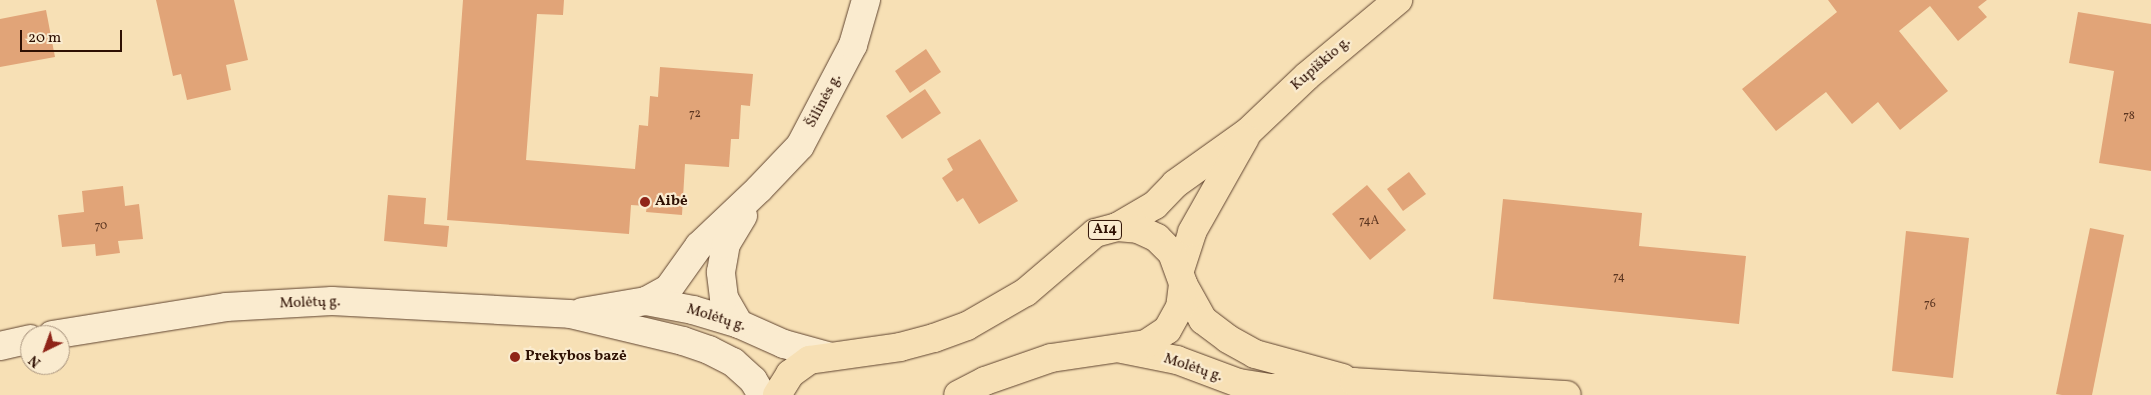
<!DOCTYPE html>
<html>
<head>
<meta charset="utf-8">
<style>
  body { margin:0 }
  #map { position:relative; width:2151px; height:395px; overflow:hidden; background:#f7e0b5; font-family:Vollkorn,serif }
  div>[style] { position:absolute }
  .building>* { inset:0; background:#e1a478 }
  .roads { filter:drop-shadow(0 0 1px #604430) drop-shadow(0 0 1px #604430) }
  .minor>* { height:28px; margin:-14px; padding:0 14px; transform-origin:14px; border-radius:14px; background:#faebcf }
  .major>* { height:28px; margin:-14px; padding:0 14px; transform-origin:14px; border-radius:14px; background:#f7e0b5 }
  .highway>* { height:28px; margin:-14px; padding:0 14px; transform-origin:14px; border-radius:14px; background:#f7e0b5 }
  .dots>* { width:14px; height:14px; translate:-50% -50%; box-sizing:border-box; border:2px solid #faebcf; border-radius:50% }
  span { translate:-50% -50%; white-space:nowrap; text-align:center; line-height:1.15; -webkit-text-stroke:4.5px #faebcf; paint-order:stroke }
  .number-label { font-size:12px; color:#5b3520 }
  .number-label span { -webkit-text-stroke-width:0 }
  .shield-label span { padding:1px 4px; background:#faebcf; border:1px solid; border-radius:4px; -webkit-text-stroke-width:0 }
  .shield-label { font-size:14px; color:#2e1003; font-weight:700 }
  .street-label { font-size:15px; color:#2e1003 }
  .poi-label { font-size:15px; color:#2e1003; font-weight:700 }
  .left { translate:0 -50%; text-align:left }
  .north { position:absolute; left:20px; top:325px; width:50px; height:50px; box-sizing:border-box; background:#faebcf; border:1px solid #a8937d; border-radius:50%; rotate:222deg; font-size:14px; font-weight:700; line-height:20px; text-align:center; color:#2e1003 }
  .north::after { content:''; display:block; margin:auto; width:18px; height:22px; background:#8f2418; clip-path:polygon(50% 0,100% 100%,50% 72%,0 100%) }
  .scale { position:absolute; left:20px; top:30px; width:102px; height:22px; box-sizing:border-box; border:2px solid #2e1003; border-top:0; padding-left:6px; font-size:15px; line-height:18px; white-space:nowrap; color:#2e1003; -webkit-text-stroke:4px #faebcf; paint-order:stroke }
</style>
</head>
<body>
<div id="map">
  <div class="building">
    <i style="clip-path:polygon(156px 0,234px 0,248px 60px,226px 65px,231px 90px,187px 100px,181px 74px,173px 76px)"></i>
    <i style="clip-path:polygon(463px 0,564px 0,563px 15px,537px 14px,526px 160px,635px 169px,639px 125px,648px 126px,650px 96px,658px 97px,660px 67px,753px 74px,750px 106px,741px 105px,739px 139px,731px 139px,729px 167px,685px 164px,682px 215px,646px 212px,647px 206px,631px 205px,629px 234px,447px 220px)"></i>
    <i style="clip-path:polygon(1828px 0,1987px 0,1978px 7px,1987px 17px,1958px 41px,1930px 6px,1899px 31px,1948px 91px,1900px 130px,1878px 102px,1852px 124px,1826px 92px,1776px 131px,1742px 89px,1837px 12px)"></i>
    <i style="clip-path:polygon(46px 10px,55px 57px,0 67px,0 19px)"></i>
    <i style="clip-path:polygon(2078px 12px,2151px 24px,2151px 171px,2099px 163px,2114px 71px,2069px 63px)"></i>
    <i style="clip-path:polygon(926px 49px,941px 72px,910px 93px,895px 71px)"></i>
    <i style="clip-path:polygon(925px 89px,941px 113px,902px 139px,886px 116px)"></i>
    <i style="clip-path:polygon(980px 139px,1018px 201px,979px 224px,963px 198px,957px 202px,942px 178px,953px 170px,947px 159px)"></i>
    <i style="clip-path:polygon(1409px 172px,1426px 194px,1403px 211px,1387px 189px)"></i>
    <i style="clip-path:polygon(1367px 185px,1406px 230px,1370px 260px,1332px 214px)"></i>
    <i style="clip-path:polygon(123px 186px,125px 206px,139px 204px,143px 239px,118px 241px,120px 253px,96px 256px,95px 244px,62px 247px,58px 215px,84px 212px,82px 191px)"></i>
    <i style="clip-path:polygon(388px 195px,426px 198px,424px 224px,449px 226px,447px 247px,384px 241px)"></i>
    <i style="clip-path:polygon(1503px 199px,1642px 213px,1639px 246px,1746px 256px,1739px 324px,1493px 299px)"></i>
    <i style="clip-path:polygon(2090px 228px,2124px 235px,2092px 395px,2062px 395px,2056px 394px)"></i>
    <i style="clip-path:polygon(1906px 231px,1969px 238px,1953px 378px,1892px 371px)"></i>
  </div>
  <div class="roads">
    <div class="minor">
      <i style="left:646px;top:301px;width:26px;rotate:-29deg"></i>
      <i style="left:669px;top:288px;width:52px;rotate:-54.5deg"></i>
      <i style="left:699px;top:246px;width:83px;rotate:-43.5deg"></i>
      <i style="left:759px;top:189px;width:59px;rotate:-46.4deg"></i>
      <i style="left:800px;top:146px;width:114px;rotate:-62.3deg"></i>
      <i style="left:853px;top:45px;width:47px;rotate:-73.9deg"></i>
      <i style="left:582px;top:312px;width:65px;rotate:-9.8deg"></i>
      <i style="left:646px;top:301px;width:48px;rotate:10.8deg"></i>
      <i style="left:693px;top:310px;width:48px;rotate:16.9deg"></i>
      <i style="left:739px;top:324px;width:49px;rotate:24deg"></i>
      <i style="left:784px;top:344px;width:46px;rotate:15.3deg"></i>
      <i style="left:739px;top:324px;width:30px;rotate:-120deg"></i>
      <i style="left:724px;top:298px;width:26px;rotate:-97deg"></i>
      <i style="left:721px;top:272px;width:28px;rotate:-80deg"></i>
      <i style="left:726px;top:244px;width:33px;rotate:-59deg"></i>
      <i style="left:52px;top:335px;width:176px;rotate:-9.1deg"></i>
      <i style="left:226px;top:307px;width:106px;rotate:-3.2deg"></i>
      <i style="left:332px;top:301px;width:238px;rotate:3.1deg"></i>
      <i style="left:570px;top:314px;width:116px;rotate:13.4deg"></i>
      <i style="left:683px;top:341px;width:28px;rotate:19deg"></i>
      <i style="left:709px;top:350px;width:27px;rotate:27deg"></i>
      <i style="left:733px;top:362px;width:27px;rotate:42deg"></i>
      <i style="left:753px;top:380px;width:17px;rotate:59deg"></i>
      <i style="left:0;top:346px;width:31px;rotate:-13deg"></i>
    </div>
    <div class="major">
      <i style="left:1183px;top:284px;width:41px;rotate:60.9deg"></i>
      <i style="left:1203px;top:320px;width:31px;rotate:37deg"></i>
      <i style="left:1228px;top:339px;width:31px;rotate:29deg"></i>
      <i style="left:1255px;top:354px;width:91px;rotate:15.3deg"></i>
      <i style="left:1122px;top:349px;width:56px;rotate:11.3deg"></i>
      <i style="left:1177px;top:360px;width:66px;rotate:20.4deg"></i>
      <i style="left:1239px;top:383px;width:32px;rotate:9deg"></i>
      <i style="left:1271px;top:388px;width:42px"></i>
      <i style="left:1313px;top:388px;width:41px;rotate:-8.3deg"></i>
      <i style="left:1354px;top:382px;width:213px;rotate:3.5deg"></i>
    </div>
    <div class="highway">
      <i style="left:1117px;top:227px;width:44px;rotate:-30.1deg"></i>
      <i style="left:1155px;top:205px;width:29px;rotate:-46deg"></i>
      <i style="left:1175px;top:184px;width:90px;rotate:-35.5deg"></i>
      <i style="left:1248px;top:132px;width:81px;rotate:-43.5deg"></i>
      <i style="left:1307px;top:76px;width:119px;rotate:-39.9deg"></i>
      <i style="left:1180px;top:270px;width:40px;rotate:-72deg"></i>
      <i style="left:1192px;top:232px;width:108px;rotate:-60.6deg"></i>
      <i style="left:777px;top:395px;width:25px;rotate:-58deg"></i>
      <i style="left:790px;top:374px;width:24px;rotate:-36deg"></i>
      <i style="left:809px;top:360px;width:92px;rotate:-8.1deg"></i>
      <i style="left:900px;top:347px;width:35px;rotate:-15deg"></i>
      <i style="left:934px;top:338px;width:35px;rotate:-20deg"></i>
      <i style="left:967px;top:326px;width:68px;rotate:-30deg"></i>
      <i style="left:1026px;top:292px;width:91px;rotate:-40.5deg"></i>
      <i style="left:1095px;top:233px;width:23px;rotate:-15deg"></i>
      <i style="left:1117px;top:227px;width:21px;rotate:5deg"></i>
      <i style="left:1138px;top:229px;width:21px;rotate:25deg"></i>
      <i style="left:1157px;top:238px;width:21px;rotate:45deg"></i>
      <i style="left:1172px;top:253px;width:33px;rotate:70deg"></i>
      <i style="left:1183px;top:284px;width:23px;rotate:97deg"></i>
      <i style="left:1180px;top:307px;width:26px;rotate:119deg"></i>
      <i style="left:1167px;top:330px;width:25px;rotate:146deg"></i>
      <i style="left:1146px;top:344px;width:96px;rotate:171.6deg"></i>
      <i style="left:1051px;top:358px;width:70px;rotate:160.8deg"></i>
      <i style="left:985px;top:381px;width:30px;rotate:153deg"></i>
    </div>
  </div>
  <div class="dots">
    <i style="left:645px;top:202px;background:#8f2418"></i>
    <i style="left:515px;top:357px;background:#8f2418"></i>
  </div>
  <div class="number-label">
    <span style="left:695px;top:115px">72</span>
    <span style="left:2129px;top:117px">78</span>
    <span style="left:1369px;top:222px">74A</span>
    <span style="left:101px;top:227px">70</span>
    <span style="left:1619px;top:278px">74</span>
    <span style="left:1930px;top:305px">76</span>
  </div>
  <div class="shield-label">
    <span style="left:1105px;top:230px">A14</span>
  </div>
  <div class="street-label">
    <span style="left:1321px;top:64px;rotate:-41deg">Kupiškio g.</span>
    <span style="left:824px;top:101px;rotate:-62deg">Šilinės g.</span>
    <span style="left:310px;top:303px;rotate:-2deg">Molėtų g.</span>
    <span style="left:716px;top:318px;rotate:17deg">Molėtų g.</span>
    <span style="left:1193px;top:368px;rotate:18deg">Molėtų g.</span>
  </div>
  <div class="poi-label">
    <span class="left" style="left:655px;top:202px">Aibė</span>
    <span class="left" style="left:525px;top:357px">Prekybos bazė</span>
  </div>
  <div class="north">N</div>
  <div class="scale">20 m</div>
</div>
</body>
</html>
